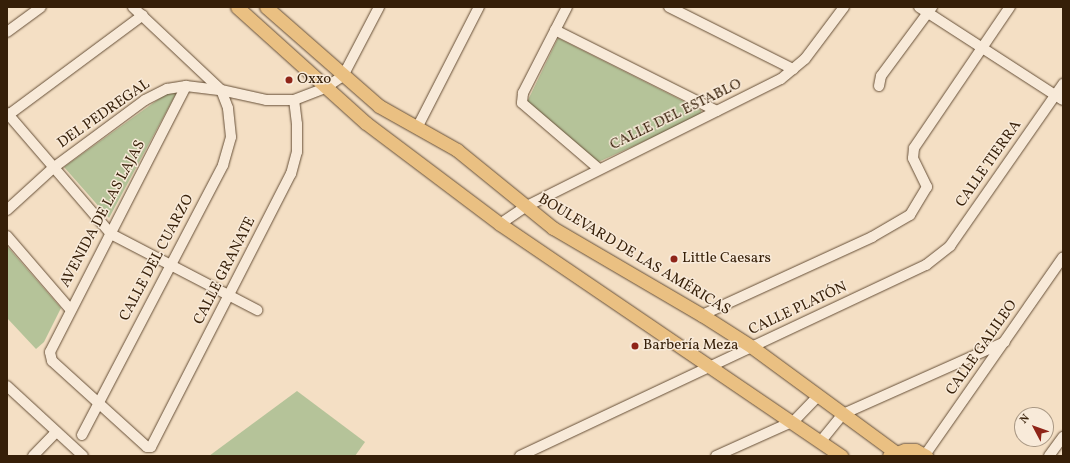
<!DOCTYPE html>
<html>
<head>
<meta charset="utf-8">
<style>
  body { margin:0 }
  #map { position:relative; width:1070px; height:463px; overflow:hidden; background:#f4dfc4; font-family:Vollkorn,serif }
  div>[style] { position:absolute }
  .green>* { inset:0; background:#b5c399 }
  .roads { filter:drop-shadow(0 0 1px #664f37) drop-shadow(0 0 1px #664f37) }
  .minor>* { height:10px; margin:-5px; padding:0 5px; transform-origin:5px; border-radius:5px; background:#f8ead9 }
  .major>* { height:13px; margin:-6.5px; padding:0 6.5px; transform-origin:6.5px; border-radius:6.5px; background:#eac082 }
  .dots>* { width:11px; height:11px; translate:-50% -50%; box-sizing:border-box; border:2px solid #f8ead9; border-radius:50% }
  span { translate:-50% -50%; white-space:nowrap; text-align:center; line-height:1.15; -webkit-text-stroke:3px #f8ead9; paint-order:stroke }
  .poi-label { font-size:15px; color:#361f08 }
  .left { translate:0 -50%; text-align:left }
  .street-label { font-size:15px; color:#361f08 }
  .frame { position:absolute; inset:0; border:8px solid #361f08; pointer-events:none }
  .north { position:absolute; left:1014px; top:407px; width:40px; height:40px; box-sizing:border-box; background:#f8ead9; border:1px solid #aa9985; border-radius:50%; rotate:311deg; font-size:11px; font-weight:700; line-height:16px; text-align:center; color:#361f08 }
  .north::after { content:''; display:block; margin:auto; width:14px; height:18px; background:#8f2418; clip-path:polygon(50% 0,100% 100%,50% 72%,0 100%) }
</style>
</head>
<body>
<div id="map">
  <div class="green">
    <i style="clip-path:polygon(558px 38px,701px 110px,702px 115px,594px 164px,527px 102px)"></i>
    <i style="clip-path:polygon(178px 90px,109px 218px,64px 167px,170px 91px)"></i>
    <i style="clip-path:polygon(7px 246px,61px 308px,44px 342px,36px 349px,7px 318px)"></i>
    <i style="clip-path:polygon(297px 391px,365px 442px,355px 456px,209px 456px)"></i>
  </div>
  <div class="roads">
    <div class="minor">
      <i style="left:567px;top:7px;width:97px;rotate:117.1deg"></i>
      <i style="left:523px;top:93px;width:10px;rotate:96deg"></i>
      <i style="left:522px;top:103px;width:101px;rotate:40.6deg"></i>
      <i style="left:669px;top:7px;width:139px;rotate:26.6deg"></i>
      <i style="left:919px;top:7px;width:171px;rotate:32.9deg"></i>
      <i style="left:555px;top:30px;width:181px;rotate:26.6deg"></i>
      <i style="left:7px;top:32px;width:42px;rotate:-36.3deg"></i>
      <i style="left:879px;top:86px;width:10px;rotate:-79deg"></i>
      <i style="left:881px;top:76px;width:86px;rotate:-53.5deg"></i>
      <i style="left:7px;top:113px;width:160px;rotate:49.3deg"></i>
      <i style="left:111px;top:234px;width:165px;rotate:27.5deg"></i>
      <i style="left:7px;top:116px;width:169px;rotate:-36.6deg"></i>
      <i style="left:418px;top:126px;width:134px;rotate:-62.9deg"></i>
      <i style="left:7px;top:210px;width:62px;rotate:-42.4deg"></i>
      <i style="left:53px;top:168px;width:114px;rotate:-36.5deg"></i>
      <i style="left:145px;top:100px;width:25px;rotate:-27deg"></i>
      <i style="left:167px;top:89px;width:19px;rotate:-9deg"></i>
      <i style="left:186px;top:86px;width:35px;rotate:7deg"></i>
      <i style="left:221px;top:90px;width:46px;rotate:12.5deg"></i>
      <i style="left:266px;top:100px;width:28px"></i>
      <i style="left:294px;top:100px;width:33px;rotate:-21deg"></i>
      <i style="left:325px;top:88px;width:22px;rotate:-34deg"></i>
      <i style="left:343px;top:76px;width:78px;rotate:-62.4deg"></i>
      <i style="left:500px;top:224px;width:30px;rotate:-34deg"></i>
      <i style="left:525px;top:207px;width:286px;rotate:-26.6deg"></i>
      <i style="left:781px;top:79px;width:31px;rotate:-40deg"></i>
      <i style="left:805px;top:59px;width:65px;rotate:-53.1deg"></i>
      <i style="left:7px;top:236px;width:96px;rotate:49.2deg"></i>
      <i style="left:702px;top:315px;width:187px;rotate:-24.6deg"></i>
      <i style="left:872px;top:237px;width:44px;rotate:-30.1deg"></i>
      <i style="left:910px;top:215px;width:33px;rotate:-59deg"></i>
      <i style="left:927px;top:187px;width:32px;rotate:-116deg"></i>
      <i style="left:913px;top:158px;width:10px;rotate:-84deg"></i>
      <i style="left:914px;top:148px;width:171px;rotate:-55.8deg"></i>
      <i style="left:7px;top:386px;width:103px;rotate:42.6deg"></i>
      <i style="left:82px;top:435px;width:305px;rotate:-62.4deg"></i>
      <i style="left:223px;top:165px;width:29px;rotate:-74deg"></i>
      <i style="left:231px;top:137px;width:29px;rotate:-96deg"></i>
      <i style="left:228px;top:108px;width:19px;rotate:-111deg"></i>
      <i style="left:221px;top:90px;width:121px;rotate:-136.7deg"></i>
      <i style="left:821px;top:441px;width:35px;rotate:-51deg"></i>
      <i style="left:843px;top:414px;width:177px;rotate:-24deg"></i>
      <i style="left:151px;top:447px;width:4px;rotate:180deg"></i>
      <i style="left:147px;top:447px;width:128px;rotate:-137.8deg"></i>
      <i style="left:52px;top:361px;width:9px;rotate:-103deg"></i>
      <i style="left:50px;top:352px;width:299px;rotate:-62.9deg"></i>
      <i style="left:151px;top:447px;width:307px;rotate:-62.9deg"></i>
      <i style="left:291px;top:174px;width:23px;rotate:-75deg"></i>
      <i style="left:297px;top:152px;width:28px;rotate:-90deg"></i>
      <i style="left:297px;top:124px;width:24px;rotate:-97deg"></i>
      <i style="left:925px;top:455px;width:241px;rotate:-55.1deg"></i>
      <i style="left:33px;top:456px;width:33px;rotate:-46deg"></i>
      <i style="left:520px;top:456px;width:449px;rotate:-25.2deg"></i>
      <i style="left:926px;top:265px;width:31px;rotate:-38deg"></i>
      <i style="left:950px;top:246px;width:198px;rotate:-55.1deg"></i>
      <i style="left:716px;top:456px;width:85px;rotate:-24.2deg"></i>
      <i style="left:794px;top:421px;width:35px;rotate:-46deg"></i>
      <i style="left:1049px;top:456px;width:24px;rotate:-54deg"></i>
    </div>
    <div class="major">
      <i style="left:237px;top:7px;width:173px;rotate:42deg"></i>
      <i style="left:366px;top:123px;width:168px;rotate:37deg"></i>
      <i style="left:500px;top:224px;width:413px;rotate:34.2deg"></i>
      <i style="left:266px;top:7px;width:150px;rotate:41.2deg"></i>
      <i style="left:379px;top:106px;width:90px;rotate:29.4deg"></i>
      <i style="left:457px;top:150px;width:124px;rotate:39.1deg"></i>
      <i style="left:553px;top:228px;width:173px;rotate:30.3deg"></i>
      <i style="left:702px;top:315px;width:59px;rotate:32.6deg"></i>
      <i style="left:752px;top:347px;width:177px;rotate:36.3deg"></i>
      <i style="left:889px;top:456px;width:17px;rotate:-21deg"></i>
      <i style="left:905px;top:450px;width:10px"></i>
      <i style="left:915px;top:450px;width:13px;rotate:29deg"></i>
    </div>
  </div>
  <div class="dots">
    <i style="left:289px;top:80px;background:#8f2418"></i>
    <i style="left:674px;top:259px;background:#8f2418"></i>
    <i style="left:635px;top:346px;background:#8f2418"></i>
  </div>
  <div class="poi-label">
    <span class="left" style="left:297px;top:80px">Oxxo</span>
    <span class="left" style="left:682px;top:259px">Little Caesars</span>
    <span class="left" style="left:643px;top:346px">Barbería Meza</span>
  </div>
  <div class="street-label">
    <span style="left:104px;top:114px;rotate:-35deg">DEL PEDREGAL</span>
    <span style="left:676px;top:115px;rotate:-26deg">CALLE DEL ESTABLO</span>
    <span style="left:989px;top:164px;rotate:-55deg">CALLE TIERRA</span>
    <span style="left:103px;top:214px;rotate:-62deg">AVENIDA DE LAS LAJAS</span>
    <span style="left:634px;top:255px;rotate:31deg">BOULEVARD DE LAS AMÉRICAS</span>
    <span style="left:157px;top:258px;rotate:-62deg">CALLE DEL CUARZO</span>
    <span style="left:225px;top:271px;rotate:-63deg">CALLE GRANATE</span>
    <span style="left:798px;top:309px;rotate:-25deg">CALLE PLATÓN</span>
    <span style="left:982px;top:348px;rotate:-55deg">CALLE GALILEO</span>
  </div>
  <div class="frame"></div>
  <div class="north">N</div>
</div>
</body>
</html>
